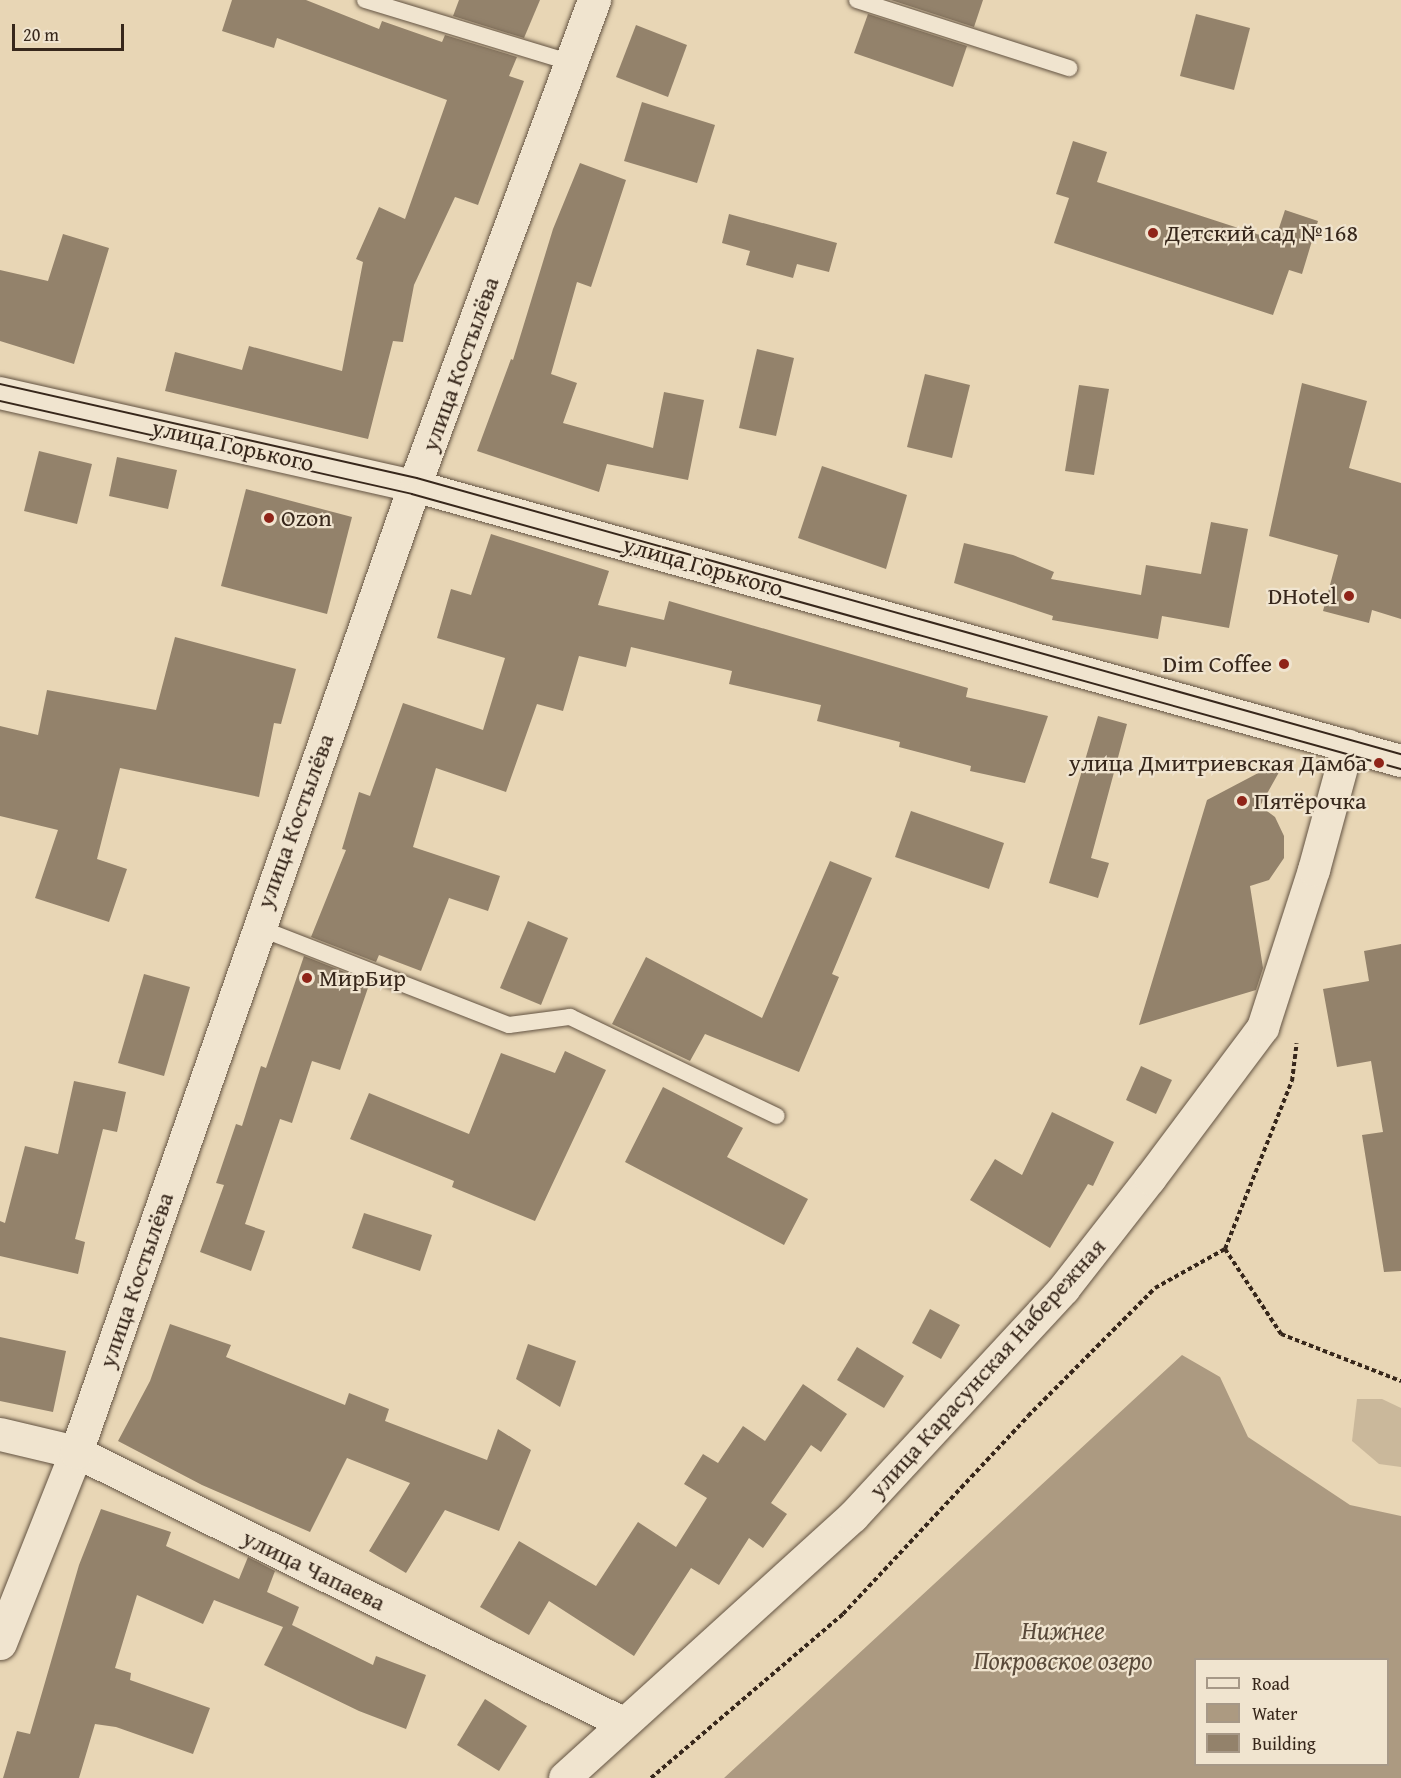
<!DOCTYPE html>
<html>
<head>
<meta charset="utf-8">
<style>
  body { margin:0 }
  #map { position:relative; width:1401px; height:1778px; overflow:hidden; background:#e8d6b5; font-family:"Gentium Book Plus",serif }
  div>[style] { position:absolute }
  .green>* { inset:0; background:#cab89b }
  .water>* { inset:0; background:#ac9a81 }
  .building>* { inset:0; background:#93826b }
  .path>* { height:4px; margin-top:-2px; transform-origin:0; background:repeating-linear-gradient(90deg,#37271b 0 4.5px,transparent 0 7.5px) }
  .roads { filter:drop-shadow(0 0 2px #635342) drop-shadow(0 0 2px #635342) }
  .lane>* { height:16px; margin:-8px; padding:0 8px; transform-origin:8px; border-radius:8px; background:#f0e4cf }
  .street>* { height:32px; margin:-16px; padding:0 16px; transform-origin:16px; border-radius:16px; background:#f0e4cf }
  .secondary>* { height:33px; margin:-16.5px; padding:0 16.5px; transform-origin:16.5px; border-radius:16.5px; background:#f0e4cf }
  .tram>* { height:1.5px; margin:-0.75px; padding:0 0.75px; transform-origin:0.75px; border-radius:0.75px; background:#37271b }
  .dots>* { width:16px; height:16px; translate:-50% -50%; box-sizing:border-box; border:3px solid #f0e4cf; border-radius:50% }
  span { translate:-50% -50%; white-space:nowrap; text-align:center; line-height:1.15; -webkit-text-stroke:4.5px #f0e4cf; paint-order:stroke }
  .poi-label { font-size:24px; color:#37271b }
  .left { translate:0 -50%; text-align:left }
  .right { translate:-100% -50%; text-align:right }
  .street-label { font-size:24px; color:#37271b }
  .water-label { font-size:26px; color:#5a4a3a; font-style:italic }
  .legend { position:absolute; left:1194px; top:1658px; width:195px; height:108px; box-sizing:border-box; background:#f0e4cf; border:2px solid #a69887; margin:0; padding:8px 10px; list-style:none; font-size:18px; color:#37271b }
  .legend li { display:flex; align-items:center; gap:12px; height:30px }
  .legend b { width:30px; border:2px solid #a69887 }
  .scale { position:absolute; left:12px; top:24px; width:112px; height:27px; box-sizing:border-box; border:3px solid #37271b; border-top:0; padding-left:8px; font-size:18px; line-height:21px; white-space:nowrap; color:#37271b; -webkit-text-stroke:4px #f0e4cf; paint-order:stroke }
</style>
</head>
<body>
<div id="map">
  <div class="green">
    <i style="clip-path:polygon(1357px 1399px,1382px 1399px,1401px 1408px,1401px 1467px,1379px 1464px,1352px 1441px)"></i>
  </div>
  <div class="water">
    <i style="clip-path:polygon(evenodd,1182px 1355px,1220px 1377px,1248px 1437px,1350px 1505px,1401px 1516px,1401px 1778px,724px 1778px,1182px 1355px,1196px 1660px,1388px 1660px,1388px 1764px,1196px 1764px,1196px 1660px)"></i>
  </div>
  <div class="building">
    <i style="clip-path:polygon(232px 0,306px 0,379px 29px,382px 21px,442px 42px,445px 35px,517px 57px,509px 76px,524px 81px,478px 205px,455px 197px,414px 285px,403px 342px,393px 341px,368px 439px,165px 391px,175px 352px,242px 370px,249px 346px,342px 371px,363px 262px,356px 259px,379px 207px,405px 219px,447px 100px,277px 38px,274px 48px,222px 31px)"></i>
    <i style="clip-path:polygon(459px 0,540px 0,524px 38px,453px 16px)"></i>
    <i style="clip-path:polygon(891px 0,983px 0,974px 27px)"></i>
    <i style="clip-path:polygon(868px 14px,967px 46px,953px 87px,854px 53px)"></i>
    <i style="clip-path:polygon(1196px 14px,1250px 28px,1234px 90px,1180px 76px)"></i>
    <i style="clip-path:polygon(636px 25px,687px 45px,668px 97px,616px 77px)"></i>
    <i style="clip-path:polygon(642px 102px,715px 125px,697px 183px,624px 161px)"></i>
    <i style="clip-path:polygon(1073px 141px,1107px 152px,1097px 182px,1275px 240px,1285px 210px,1318px 221px,1302px 274px,1289px 270px,1273px 315px,1054px 243px,1069px 198px,1056px 194px)"></i>
    <i style="clip-path:polygon(580px 163px,626px 180px,591px 287px,577px 282px,551px 374px,577px 383px,563px 423px,653px 448px,664px 392px,704px 400px,688px 480px,607px 464px,599px 492px,477px 451px,511px 359px,513px 360px,553px 229px)"></i>
    <i style="clip-path:polygon(729px 214px,837px 243px,829px 272px,797px 264px,793px 278px,746px 265px,750px 251px,722px 243px)"></i>
    <i style="clip-path:polygon(63px 234px,109px 248px,74px 364px,0 341px,0 270px,48px 281px)"></i>
    <i style="clip-path:polygon(757px 349px,794px 358px,776px 436px,739px 428px)"></i>
    <i style="clip-path:polygon(925px 374px,970px 385px,952px 458px,907px 447px)"></i>
    <i style="clip-path:polygon(1302px 383px,1367px 401px,1349px 468px,1401px 483px,1401px 619px,1372px 610px,1369px 623px,1323px 611px,1338px 555px,1269px 536px)"></i>
    <i style="clip-path:polygon(1079px 385px,1109px 389px,1094px 475px,1065px 471px)"></i>
    <i style="clip-path:polygon(39px 451px,92px 464px,77px 524px,24px 511px)"></i>
    <i style="clip-path:polygon(117px 457px,177px 470px,168px 509px,109px 496px)"></i>
    <i style="clip-path:polygon(822px 466px,907px 495px,886px 569px,798px 538px)"></i>
    <i style="clip-path:polygon(246px 489px,352px 517px,327px 614px,221px 586px)"></i>
    <i style="clip-path:polygon(1211px 522px,1248px 529px,1229px 628px,1162px 616px,1158px 639px,1052px 620px,1053px 616px,954px 583px,964px 543px,1013px 555px,1054px 572px,1051px 579px,1141px 595px,1146px 565px,1201px 574px)"></i>
    <i style="clip-path:polygon(491px 534px,609px 571px,598px 605px,664px 620px,669px 601px,968px 688px,966px 697px,1048px 716px,1025px 783px,970px 771px,971px 766px,899px 747px,900px 742px,817px 721px,821px 705px,729px 684px,732px 671px,631px 647px,626px 667px,579px 656px,563px 711px,537px 704px,506px 792px,436px 768px,413px 847px,500px 876px,488px 911px,449px 898px,421px 971px,379px 955px,376px 962px,311px 937px,346px 850px,342px 849px,359px 792px,370px 796px,403px 703px,483px 730px,505px 658px,437px 638px,451px 589px,471px 595px)"></i>
    <i style="clip-path:polygon(175px 637px,296px 669px,281px 724px,274px 723px,259px 797px,120px 768px,97px 859px,127px 869px,109px 922px,35px 898px,58px 830px,0 816px,0 726px,38px 735px,47px 690px,156px 710px)"></i>
    <i style="clip-path:polygon(1098px 716px,1127px 724px,1091px 858px,1109px 863px,1098px 898px,1049px 883px)"></i>
    <i style="clip-path:polygon(1287px 758px,1260px 806px,1275px 817px,1284px 836px,1284px 858px,1269px 880px,1250px 886px,1263px 968px,1256px 990px,1139px 1025px,1207px 800px)"></i>
    <i style="clip-path:polygon(911px 811px,1004px 843px,989px 889px,895px 857px)"></i>
    <i style="clip-path:polygon(830px 861px,872px 878px,832px 974px,839px 977px,799px 1072px,705px 1034px,690px 1061px,612px 1024px,646px 957px,762px 1018px)"></i>
    <i style="clip-path:polygon(528px 921px,568px 938px,541px 1005px,500px 988px)"></i>
    <i style="clip-path:polygon(1401px 944px,1401px 1271px,1384px 1272px,1362px 1135px,1383px 1132px,1371px 1061px,1337px 1067px,1323px 989px,1369px 981px,1364px 951px)"></i>
    <i style="clip-path:polygon(304px 956px,370px 982px,340px 1070px,312px 1061px,292px 1123px,280px 1119px,245px 1224px,265px 1231px,251px 1271px,200px 1252px,224px 1185px,216px 1183px,236px 1124px,242px 1126px,261px 1066px,266px 1068px)"></i>
    <i style="clip-path:polygon(144px 974px,190px 987px,164px 1076px,118px 1063px)"></i>
    <i style="clip-path:polygon(565px 1051px,606px 1070px,535px 1221px,452px 1187px,454px 1181px,350px 1139px,369px 1093px,469px 1134px,501px 1053px,555px 1073px)"></i>
    <i style="clip-path:polygon(1141px 1066px,1172px 1080px,1156px 1114px,1126px 1100px)"></i>
    <i style="clip-path:polygon(74px 1081px,126px 1092px,117px 1132px,103px 1129px,75px 1239px,85px 1242px,78px 1274px,0 1256px,0 1221px,5px 1223px,25px 1146px,58px 1154px)"></i>
    <i style="clip-path:polygon(663px 1087px,743px 1128px,727px 1157px,808px 1199px,784px 1245px,625px 1162px)"></i>
    <i style="clip-path:polygon(1052px 1112px,1114px 1142px,1093px 1186px,1088px 1184px,1050px 1248px,970px 1200px,995px 1159px,1022px 1175px)"></i>
    <i style="clip-path:polygon(364px 1213px,432px 1235px,420px 1271px,352px 1248px)"></i>
    <i style="clip-path:polygon(930px 1309px,960px 1325px,941px 1359px,912px 1343px)"></i>
    <i style="clip-path:polygon(170px 1324px,231px 1345px,226px 1357px,345px 1405px,349px 1393px,389px 1409px,385px 1421px,487px 1460px,498px 1429px,531px 1450px,499px 1531px,445px 1510px,406px 1573px,369px 1551px,410px 1483px,347px 1458px,310px 1532px,202px 1485px,118px 1441px,150px 1381px)"></i>
    <i style="clip-path:polygon(0 1337px,66px 1351px,53px 1412px,0 1401px)"></i>
    <i style="clip-path:polygon(528px 1344px,576px 1361px,560px 1407px,516px 1379px)"></i>
    <i style="clip-path:polygon(857px 1347px,904px 1376px,884px 1408px,837px 1380px)"></i>
    <i style="clip-path:polygon(803px 1384px,847px 1414px,821px 1452px,811px 1445px,771px 1503px,787px 1514px,763px 1548px,749px 1538px,719px 1585px,691px 1568px,634px 1656px,549px 1601px,529px 1635px,480px 1607px,519px 1541px,596px 1586px,638px 1522px,676px 1547px,707px 1498px,684px 1484px,703px 1454px,718px 1463px,743px 1426px,765px 1441px)"></i>
    <i style="clip-path:polygon(101px 1509px,171px 1532px,166px 1546px,239px 1579px,248px 1557px,275px 1571px,267px 1592px,299px 1607px,292px 1625px,373px 1665px,376px 1656px,426px 1675px,406px 1729px,359px 1711px,264px 1665px,283px 1627px,214px 1600px,203px 1624px,137px 1595px,115px 1668px,131px 1673px,130px 1680px,210px 1708px,193px 1754px,116px 1727px,95px 1724px,79px 1778px,3px 1778px,17px 1731px,30px 1734px,79px 1565px)"></i>
    <i style="clip-path:polygon(485px 1699px,527px 1726px,499px 1771px,457px 1745px)"></i>
  </div>
  <div class="path">
    <i style="left:1225px;top:1249px;width:181px;rotate:-68.3deg"></i>
    <i style="left:1292px;top:1081px;width:38px;rotate:-83deg"></i>
    <i style="left:651px;top:1778px;width:253px;rotate:-40.5deg"></i>
    <i style="left:843px;top:1614px;width:271px;rotate:-46.9deg"></i>
    <i style="left:1028px;top:1416px;width:180px;rotate:-45.2deg"></i>
    <i style="left:1155px;top:1288px;width:80px;rotate:-29.1deg"></i>
    <i style="left:1225px;top:1249px;width:102px;rotate:56.6deg"></i>
    <i style="left:1281px;top:1334px;width:129px;rotate:21.4deg"></i>
  </div>
  <div class="roads">
    <div class="lane">
      <i style="left:365px;top:0;width:216px;rotate:16.9deg"></i>
      <i style="left:857px;top:0;width:223px;rotate:17.8deg"></i>
      <i style="left:257px;top:927px;width:270px;rotate:21.3deg"></i>
      <i style="left:509px;top:1025px;width:62px;rotate:-7.5deg"></i>
      <i style="left:570px;top:1017px;width:229px;rotate:25.6deg"></i>
    </div>
    <div class="street">
      <i style="left:0;top:393px;width:424px;rotate:12.7deg"></i>
      <i style="left:414px;top:486px;width:1025px;rotate:15.57deg"></i>
      <i style="left:76px;top:1452px;width:610px;rotate:26.36deg"></i>
      <i style="left:565px;top:1778px;width:389px;rotate:-42.2deg"></i>
      <i style="left:853px;top:1517px;width:311px;rotate:-47.2deg"></i>
      <i style="left:1064px;top:1289px;width:140px;rotate:-52deg"></i>
      <i style="left:1150px;top:1179px;width:189px;rotate:-53.2deg"></i>
      <i style="left:1263px;top:1028px;width:166px;rotate:-72.1deg"></i>
      <i style="left:1314px;top:870px;width:129px;rotate:-74.7deg"></i>
    </div>
    <div class="secondary">
      <i style="left:0;top:1434px;width:78px;rotate:13.3deg"></i>
      <i style="left:0;top:1643px;width:206px;rotate:-68.3deg"></i>
      <i style="left:76px;top:1452px;width:1032px;rotate:-70.7deg"></i>
      <i style="left:417px;top:478px;width:510px;rotate:-69.68deg"></i>
    </div>
  </div>
  <div class="tram">
    <i style="left:0;top:384px;width:427px;rotate:12.7deg"></i>
    <i style="left:417px;top:478px;width:1022px;rotate:15.67deg"></i>
    <i style="left:0;top:401px;width:422px;rotate:12.7deg"></i>
    <i style="left:412px;top:494px;width:1027px;rotate:15.54deg"></i>
  </div>
  <div class="dots">
    <i style="left:1153px;top:233px;background:#8f2418"></i>
    <i style="left:269px;top:518px;background:#8f2418"></i>
    <i style="left:1349px;top:596px;background:#8f2418"></i>
    <i style="left:1284px;top:664px;background:#8f2418"></i>
    <i style="left:1379px;top:763px;background:#8f2418"></i>
    <i style="left:1242px;top:801px;background:#8f2418"></i>
    <i style="left:307px;top:978px;background:#8f2418"></i>
  </div>
  <div class="poi-label">
    <span class="left" style="left:1165px;top:233px">Детский сад №168</span>
    <span class="left" style="left:281px;top:518px">Ozon</span>
    <span class="right" style="left:1337px;top:596px">DHotel</span>
    <span class="right" style="left:1272px;top:664px">Dim Coffee</span>
    <span class="right" style="left:1367px;top:763px">улица Дмитриевская Дамба</span>
    <span class="left" style="left:1254px;top:801px">Пятёрочка</span>
    <span class="left" style="left:319px;top:978px">МирБир</span>
  </div>
  <div class="street-label">
    <span style="left:460px;top:364px;rotate:-70deg">улица Костылёва</span>
    <span style="left:233px;top:445px;rotate:13deg">улица Горького</span>
    <span style="left:703px;top:566px;rotate:16deg">улица Горького</span>
    <span style="left:295px;top:821px;rotate:-70deg">улица Костылёва</span>
    <span style="left:136px;top:1280px;rotate:-71deg">улица Костылёва</span>
    <span style="left:987px;top:1368px;rotate:-48deg">улица Карасунская Набережная</span>
    <span style="left:314px;top:1570px;rotate:26deg">улица Чапаева</span>
  </div>
  <div class="water-label">
    <span style="left:1063px;top:1645px">Нижнее<br>Покровское озеро</span>
  </div>
  <ul class="legend">
  <li><b style="height:8px;background:#f0e4cf"></b>Road</li>
  <li><b style="height:16px;background:#ac9a81"></b>Water</li>
  <li><b style="height:16px;background:#93826b"></b>Building</li>
  </ul>
  <div class="scale">20 m</div>
</div>
</body>
</html>
